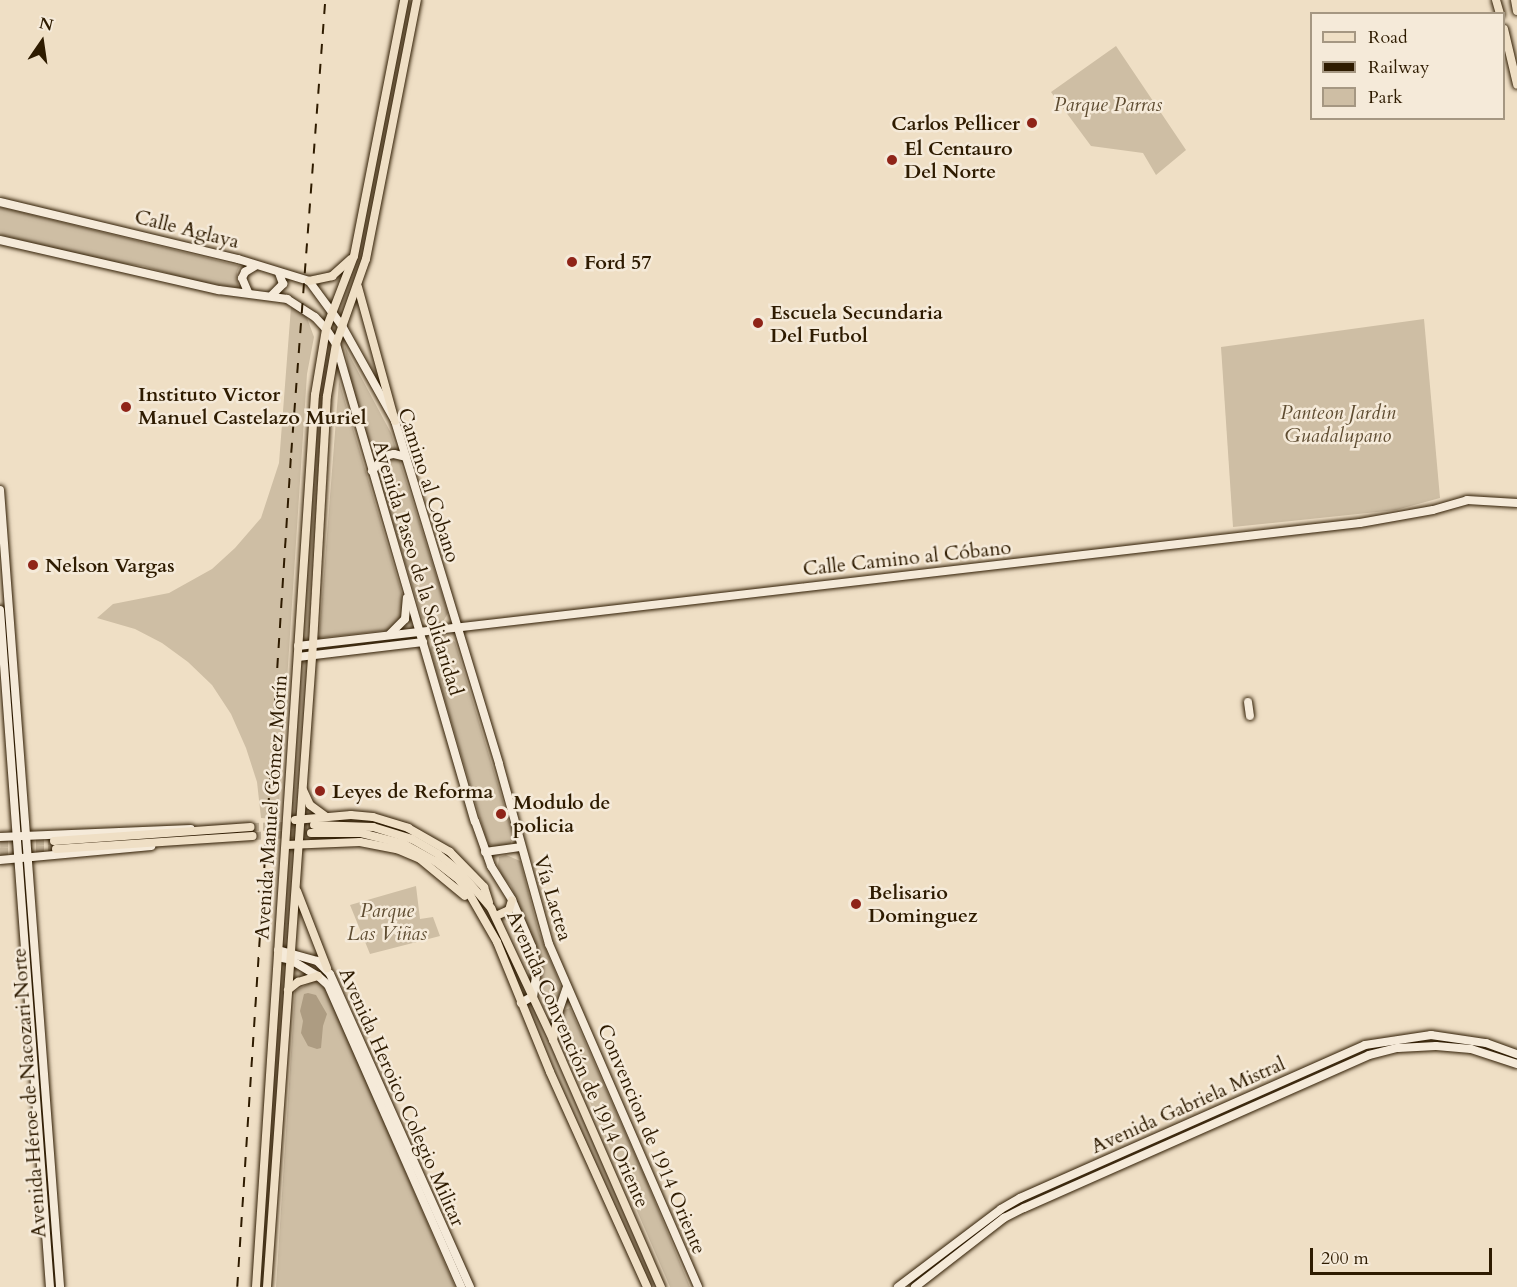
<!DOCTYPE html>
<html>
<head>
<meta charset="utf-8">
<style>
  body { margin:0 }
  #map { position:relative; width:1517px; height:1287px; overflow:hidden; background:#efdfc5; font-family:Cardo,serif }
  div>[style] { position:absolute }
  .green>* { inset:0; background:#cebea4 }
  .water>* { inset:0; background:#ad9c82 }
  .primary-tunnel>* { height:8px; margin-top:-4px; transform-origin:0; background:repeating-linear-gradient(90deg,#c8b89e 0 8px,transparent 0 12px) }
  .roads { filter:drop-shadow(0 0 2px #2e1b00) drop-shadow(0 0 2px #2e1b00) }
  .secondary>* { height:8px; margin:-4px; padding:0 4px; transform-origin:4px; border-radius:4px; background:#f5ead9 }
  .primary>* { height:8px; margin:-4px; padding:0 4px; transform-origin:4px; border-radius:4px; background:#efdfc5 }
  .rail>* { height:1.5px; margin-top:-0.75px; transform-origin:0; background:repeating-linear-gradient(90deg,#2e1b00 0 10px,transparent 0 20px) }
  .dots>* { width:16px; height:16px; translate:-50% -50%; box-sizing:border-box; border:3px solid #f5ead9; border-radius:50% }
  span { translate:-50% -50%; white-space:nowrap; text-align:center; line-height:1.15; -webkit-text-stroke:5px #f5ead9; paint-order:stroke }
  .park-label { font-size:20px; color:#5e4c31; font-style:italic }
  .poi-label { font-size:20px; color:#2e1b00; font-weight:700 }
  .right { translate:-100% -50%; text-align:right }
  .left { translate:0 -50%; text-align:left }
  .street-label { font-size:20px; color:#2e1b00 }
  .legend { position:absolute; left:1310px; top:12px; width:195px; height:108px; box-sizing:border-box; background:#f5ead9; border:2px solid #a59782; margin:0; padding:8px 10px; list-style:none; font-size:18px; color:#2e1b00 }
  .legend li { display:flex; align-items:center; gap:12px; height:30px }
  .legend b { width:30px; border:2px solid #a59782 }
  .north { position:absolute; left:12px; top:12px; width:60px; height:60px; -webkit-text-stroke:4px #f5ead9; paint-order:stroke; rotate:13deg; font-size:16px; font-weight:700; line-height:24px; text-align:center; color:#2e1b00 }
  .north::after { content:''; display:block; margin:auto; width:21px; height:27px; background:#2e1b00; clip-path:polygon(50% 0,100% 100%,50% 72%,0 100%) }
  .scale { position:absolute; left:1310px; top:1248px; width:182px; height:27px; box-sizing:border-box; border:3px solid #2e1b00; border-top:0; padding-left:8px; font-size:18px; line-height:21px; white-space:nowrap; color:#2e1b00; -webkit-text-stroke:4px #f5ead9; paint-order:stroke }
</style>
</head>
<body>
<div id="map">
  <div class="green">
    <i style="clip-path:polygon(1116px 46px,1186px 150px,1156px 175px,1143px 153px,1091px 146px,1051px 92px)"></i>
    <i style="clip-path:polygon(0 207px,240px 266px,237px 272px,238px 288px,194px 281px,143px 266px,112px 262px,0 235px)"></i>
    <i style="clip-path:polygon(291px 307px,306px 315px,314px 337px,307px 374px,278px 819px,261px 818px,257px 782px,246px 748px,231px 714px,212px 685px,188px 662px,162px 643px,135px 629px,97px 618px,113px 604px,169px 593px,212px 569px,235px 548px,261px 518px,279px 463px)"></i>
    <i style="clip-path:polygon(1424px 319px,1440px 498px,1396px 510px,1233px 527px,1221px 347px)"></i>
    <i style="clip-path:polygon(345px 347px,391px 433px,448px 613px,441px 625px,428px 623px,422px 618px,350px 383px)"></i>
    <i style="clip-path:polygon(339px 381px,405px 604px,399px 620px,390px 630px,319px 638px)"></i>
    <i style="clip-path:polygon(443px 634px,455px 642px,511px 828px,512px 840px,510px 845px,496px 848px,488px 843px,485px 835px,430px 650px,435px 636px)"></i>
    <i style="clip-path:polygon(506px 855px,520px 861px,539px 933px,559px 981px,561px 988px,558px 1000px,550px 1002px,545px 1000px,540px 993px,541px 972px,538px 954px,511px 886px,502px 876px,498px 866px,499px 857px)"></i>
    <i style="clip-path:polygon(416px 886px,420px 919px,433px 917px,440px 936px,370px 954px,350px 905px)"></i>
    <i style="clip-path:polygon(314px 981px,325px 985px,455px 1287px,276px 1287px,295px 991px)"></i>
    <i style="clip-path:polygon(570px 1008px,644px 1175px,690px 1287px,670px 1287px,560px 1033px,562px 1011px)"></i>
  </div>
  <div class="water">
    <i style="clip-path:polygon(308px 993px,316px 995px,327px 1014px,323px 1026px,321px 1048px,317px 1049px,308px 1046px,301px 1033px,303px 1021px,300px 1011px,304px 994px)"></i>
  </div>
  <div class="primary-tunnel">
    <i style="left:251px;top:827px;width:63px;rotate:-1.8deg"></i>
    <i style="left:253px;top:836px;width:58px;rotate:-3deg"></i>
    <i style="left:0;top:844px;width:54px;rotate:-3.2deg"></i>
    <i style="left:0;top:852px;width:56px;rotate:-3.1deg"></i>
  </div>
  <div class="roads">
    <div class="secondary">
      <i style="left:0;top:202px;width:245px;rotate:13.5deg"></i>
      <i style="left:238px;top:259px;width:74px;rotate:17.2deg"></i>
      <i style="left:309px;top:281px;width:56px;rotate:53.7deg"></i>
      <i style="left:342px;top:326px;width:109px;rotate:60.8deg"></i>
      <i style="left:395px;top:421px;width:358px;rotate:73.1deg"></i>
      <i style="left:499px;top:764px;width:187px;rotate:74.5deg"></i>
      <i style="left:549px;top:944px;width:374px;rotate:66.5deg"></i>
      <i style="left:0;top:240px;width:225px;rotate:12.9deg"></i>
      <i style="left:219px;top:290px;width:69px;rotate:7.5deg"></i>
      <i style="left:287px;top:299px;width:33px;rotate:33deg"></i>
      <i style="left:315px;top:317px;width:16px;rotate:47deg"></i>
      <i style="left:326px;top:329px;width:18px;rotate:56deg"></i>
      <i style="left:336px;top:344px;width:497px;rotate:73.8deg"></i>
      <i style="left:475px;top:821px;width:48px;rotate:70.4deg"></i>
      <i style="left:491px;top:866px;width:40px;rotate:58deg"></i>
      <i style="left:512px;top:900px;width:51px;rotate:66.9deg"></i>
      <i style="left:532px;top:947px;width:23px;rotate:77deg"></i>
      <i style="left:537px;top:969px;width:27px;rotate:98deg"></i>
      <i style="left:533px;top:996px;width:14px;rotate:150deg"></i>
      <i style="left:248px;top:292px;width:15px;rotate:-113deg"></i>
      <i style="left:242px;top:278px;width:7px;rotate:-63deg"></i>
      <i style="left:245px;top:272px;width:12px;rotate:-31deg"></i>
      <i style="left:272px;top:295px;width:16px;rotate:-45deg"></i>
      <i style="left:283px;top:284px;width:12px;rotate:-110deg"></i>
      <i style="left:372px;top:471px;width:20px;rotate:-49deg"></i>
      <i style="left:385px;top:456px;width:9px;rotate:-13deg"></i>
      <i style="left:394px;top:454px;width:12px;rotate:14deg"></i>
      <i style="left:0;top:490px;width:799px;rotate:85.69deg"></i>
      <i style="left:0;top:610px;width:679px;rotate:85.78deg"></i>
      <i style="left:390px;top:634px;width:21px;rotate:-45deg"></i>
      <i style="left:405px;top:619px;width:21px;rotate:-85deg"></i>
      <i style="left:298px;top:646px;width:1069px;rotate:-6.61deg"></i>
      <i style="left:1360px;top:523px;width:74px;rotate:-10.1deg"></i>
      <i style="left:1433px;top:510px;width:35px;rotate:-16deg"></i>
      <i style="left:1467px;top:500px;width:50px;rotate:3.4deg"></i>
      <i style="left:298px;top:657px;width:126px;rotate:-6.8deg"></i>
      <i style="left:1248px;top:702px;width:14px;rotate:82deg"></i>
      <i style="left:0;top:837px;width:191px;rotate:-2.4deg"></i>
      <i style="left:485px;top:852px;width:35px;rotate:-8deg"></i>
      <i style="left:0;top:860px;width:152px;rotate:-5.3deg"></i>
      <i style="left:278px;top:950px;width:41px;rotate:15.8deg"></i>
      <i style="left:317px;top:961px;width:18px;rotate:45deg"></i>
      <i style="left:330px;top:974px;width:343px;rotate:65.9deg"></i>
      <i style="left:278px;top:957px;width:13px;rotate:13deg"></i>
      <i style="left:291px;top:960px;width:31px;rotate:31deg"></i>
      <i style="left:318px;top:976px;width:13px;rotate:42deg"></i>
      <i style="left:328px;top:985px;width:330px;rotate:66.2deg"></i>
      <i style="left:559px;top:1010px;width:24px;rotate:-71deg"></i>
      <i style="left:898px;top:1287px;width:129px;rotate:-37.1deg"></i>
      <i style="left:1001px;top:1209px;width:22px;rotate:-30deg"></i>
      <i style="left:1020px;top:1198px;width:377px;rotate:-23.9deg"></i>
      <i style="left:1365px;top:1045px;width:67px;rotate:-8.6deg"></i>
      <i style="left:1431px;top:1035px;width:56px;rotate:8.3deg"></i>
      <i style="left:1486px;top:1043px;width:33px;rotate:20deg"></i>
      <i style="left:915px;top:1287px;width:113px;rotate:-37.8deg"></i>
      <i style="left:1004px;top:1218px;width:22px;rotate:-27deg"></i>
      <i style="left:1024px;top:1208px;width:377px;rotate:-23.9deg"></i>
      <i style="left:1369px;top:1055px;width:30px;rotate:-14deg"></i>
      <i style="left:1398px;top:1048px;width:38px;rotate:-3deg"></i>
      <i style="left:1436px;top:1046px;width:35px;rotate:5deg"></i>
      <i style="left:1471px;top:1049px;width:48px;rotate:18.1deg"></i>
    </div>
    <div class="primary">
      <i style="left:1496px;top:0;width:15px;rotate:74deg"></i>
      <i style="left:1515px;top:0;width:11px;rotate:80deg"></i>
      <i style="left:1504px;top:29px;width:57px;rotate:76.7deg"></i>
      <i style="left:309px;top:281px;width:24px;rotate:-12deg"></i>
      <i style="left:332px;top:276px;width:25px;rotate:-42deg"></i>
      <i style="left:358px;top:287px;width:139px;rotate:74.6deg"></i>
      <i style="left:303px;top:790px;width:17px;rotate:65deg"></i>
      <i style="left:310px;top:805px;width:19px;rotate:36deg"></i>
      <i style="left:295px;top:820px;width:56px;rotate:-5.1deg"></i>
      <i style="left:351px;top:815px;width:22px;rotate:5deg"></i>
      <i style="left:373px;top:817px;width:37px;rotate:17deg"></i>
      <i style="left:408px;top:828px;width:48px;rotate:29.7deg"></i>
      <i style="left:450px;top:852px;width:49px;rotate:45.8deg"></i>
      <i style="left:484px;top:887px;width:16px;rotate:72deg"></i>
      <i style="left:314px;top:825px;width:59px;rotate:1.9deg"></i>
      <i style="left:373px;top:827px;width:41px;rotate:17.1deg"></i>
      <i style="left:412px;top:839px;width:30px;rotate:30deg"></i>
      <i style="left:438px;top:854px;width:28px;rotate:39deg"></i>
      <i style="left:460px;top:872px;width:48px;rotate:49.3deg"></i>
      <i style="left:491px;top:908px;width:146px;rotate:64.8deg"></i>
      <i style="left:553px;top:1040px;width:270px;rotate:66.4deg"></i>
      <i style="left:311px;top:833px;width:50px"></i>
      <i style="left:361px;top:833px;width:44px;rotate:14.3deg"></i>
      <i style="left:404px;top:844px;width:35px;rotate:29deg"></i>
      <i style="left:435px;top:861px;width:31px;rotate:38deg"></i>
      <i style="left:459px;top:880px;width:19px;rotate:54deg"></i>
      <i style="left:470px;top:895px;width:54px;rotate:60.1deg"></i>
      <i style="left:497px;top:942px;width:140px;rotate:67.8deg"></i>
      <i style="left:550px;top:1072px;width:236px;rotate:65.7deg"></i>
      <i style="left:54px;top:841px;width:197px;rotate:-4.1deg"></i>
      <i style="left:287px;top:845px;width:73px;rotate:-2.4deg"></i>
      <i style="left:360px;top:842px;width:38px;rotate:11deg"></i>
      <i style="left:397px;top:849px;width:25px;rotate:23deg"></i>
      <i style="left:420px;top:859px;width:58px;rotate:39.4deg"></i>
      <i style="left:56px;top:849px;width:197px;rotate:-3.8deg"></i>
      <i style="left:297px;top:891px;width:83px;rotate:68.7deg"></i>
      <i style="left:496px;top:916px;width:14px;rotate:-25deg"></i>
      <i style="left:509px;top:910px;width:10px;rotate:-73deg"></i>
      <i style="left:288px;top:990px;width:13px;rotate:-39deg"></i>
      <i style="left:298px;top:982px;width:21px;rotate:-17deg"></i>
      <i style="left:553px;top:1040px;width:31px;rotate:-79deg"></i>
      <i style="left:256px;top:1287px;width:894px;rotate:-86.22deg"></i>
      <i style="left:315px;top:395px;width:67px;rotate:-80.5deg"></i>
      <i style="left:326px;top:329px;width:78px;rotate:-69deg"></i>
      <i style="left:354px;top:256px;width:261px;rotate:-78.9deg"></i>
      <i style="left:267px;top:1287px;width:645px;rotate:-85.91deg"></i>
      <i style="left:313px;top:644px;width:248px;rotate:-86.8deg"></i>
      <i style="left:327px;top:396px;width:53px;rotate:-80.2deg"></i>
      <i style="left:336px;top:344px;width:90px;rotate:-70.6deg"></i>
      <i style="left:366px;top:259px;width:264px;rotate:-78.9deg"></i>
    </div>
  </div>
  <div class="rail">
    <i style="left:237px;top:1287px;width:836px;rotate:-86.3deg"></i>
    <i style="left:291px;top:453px;width:454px;rotate:-85.7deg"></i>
  </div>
  <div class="dots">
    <i style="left:1032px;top:123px;background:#8f2418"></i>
    <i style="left:892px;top:160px;background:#8f2418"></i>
    <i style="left:572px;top:262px;background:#8f2418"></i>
    <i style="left:758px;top:323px;background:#8f2418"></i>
    <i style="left:126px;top:407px;background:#8f2418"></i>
    <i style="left:33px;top:565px;background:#8f2418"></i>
    <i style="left:320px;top:791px;background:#8f2418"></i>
    <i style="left:501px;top:814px;background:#8f2418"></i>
    <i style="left:856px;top:904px;background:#8f2418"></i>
  </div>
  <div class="park-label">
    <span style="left:1108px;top:104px">Parque Parras</span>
    <span style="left:1338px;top:424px">Panteon Jardin<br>Guadalupano</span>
    <span style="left:387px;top:922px">Parque<br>Las Viñas</span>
  </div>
  <div class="poi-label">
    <span class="right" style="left:1020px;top:123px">Carlos Pellicer</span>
    <span class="left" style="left:904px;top:160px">El Centauro<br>Del Norte</span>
    <span class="left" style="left:584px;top:262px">Ford 57</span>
    <span class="left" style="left:770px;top:324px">Escuela Secundaria<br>Del Futbol</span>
    <span class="left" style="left:138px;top:406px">Instituto Victor<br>Manuel Castelazo Muriel</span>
    <span class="left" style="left:45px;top:565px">Nelson Vargas</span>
    <span class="left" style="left:332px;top:791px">Leyes de Reforma</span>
    <span class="left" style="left:513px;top:814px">Modulo de<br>policia</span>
    <span class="left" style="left:868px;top:904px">Belisario<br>Dominguez</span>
  </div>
  <div class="street-label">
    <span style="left:187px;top:229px;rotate:14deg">Calle Aglaya</span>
    <span style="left:429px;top:485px;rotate:72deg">Camino al Cobano</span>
    <span style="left:907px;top:558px;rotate:-6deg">Calle Camino al Cóbano</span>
    <span style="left:418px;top:568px;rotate:73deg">Avenida Paseo de la Solidaridad</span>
    <span style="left:271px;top:807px;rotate:-86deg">Avenida Manuel Gómez Morín</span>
    <span style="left:553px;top:898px;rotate:73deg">Vía Lactea</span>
    <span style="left:578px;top:1059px;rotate:66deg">Avenida Convención de 1914 Oriente</span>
    <span style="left:29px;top:1093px;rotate:-94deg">Avenida Héroe de Nacozari Norte</span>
    <span style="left:402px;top:1097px;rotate:66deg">Avenida Heroico Colegio Militar</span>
    <span style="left:1188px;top:1105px;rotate:-24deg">Avenida Gabriela Mistral</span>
    <span style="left:652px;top:1139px;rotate:67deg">Convencion de 1914 Oriente</span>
  </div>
  <ul class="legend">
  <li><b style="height:8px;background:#efdfc5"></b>Road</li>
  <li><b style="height:8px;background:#2e1b00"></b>Railway</li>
  <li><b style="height:16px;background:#cebea4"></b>Park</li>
  </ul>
  <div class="north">N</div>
  <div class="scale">200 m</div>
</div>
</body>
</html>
